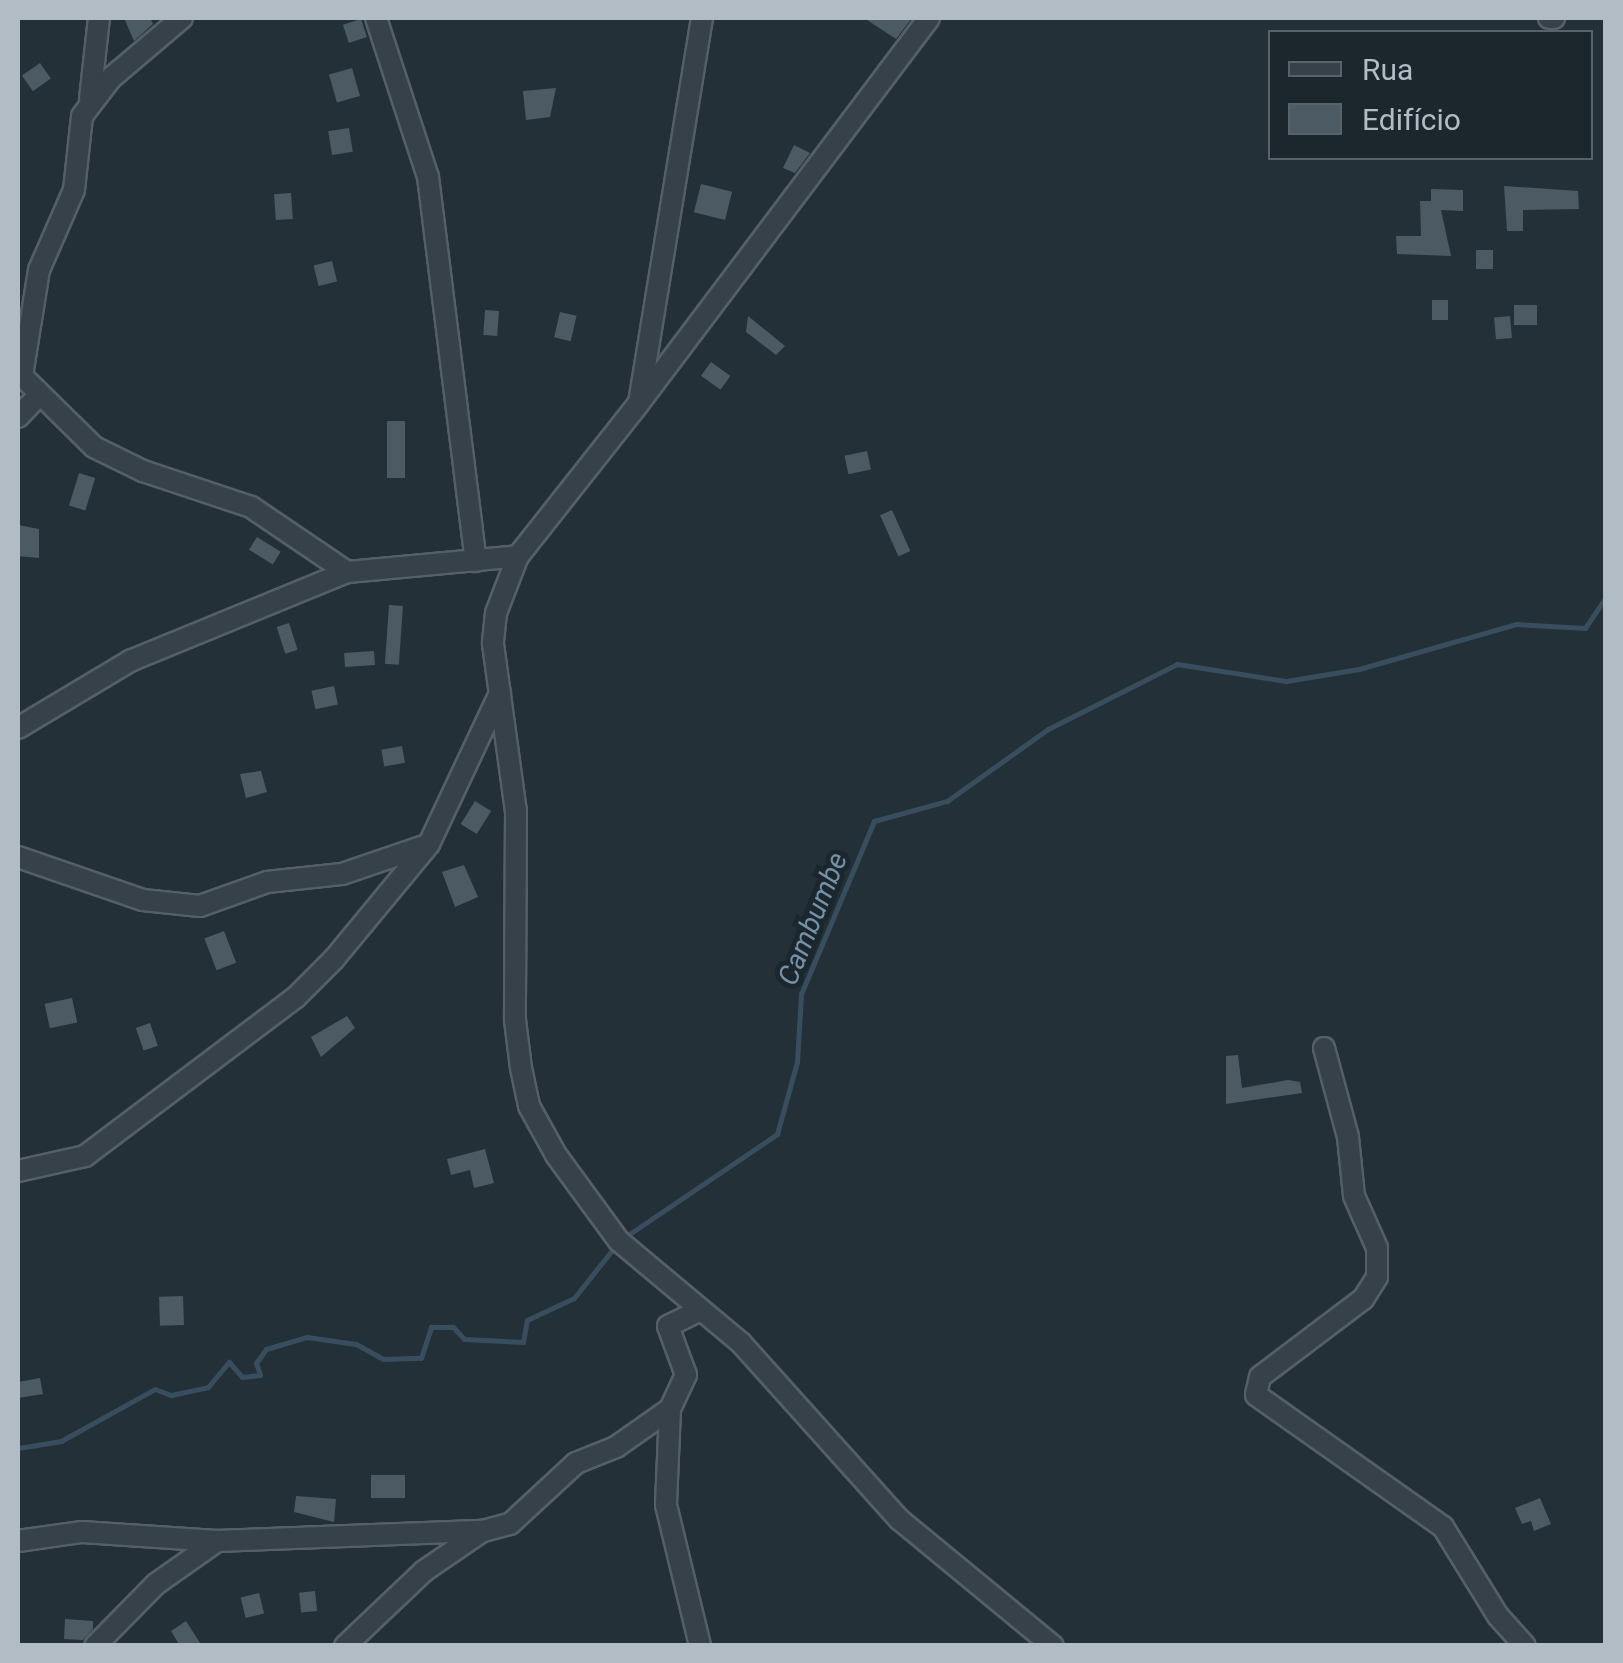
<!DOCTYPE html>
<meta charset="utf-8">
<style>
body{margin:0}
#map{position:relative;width:1623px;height:1663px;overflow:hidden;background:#233038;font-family:Roboto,sans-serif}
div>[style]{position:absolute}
.stream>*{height:5px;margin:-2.5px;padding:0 2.5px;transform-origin:2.5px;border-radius:2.5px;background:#384e5e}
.building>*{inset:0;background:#4c5a64;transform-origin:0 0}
.roads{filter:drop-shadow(2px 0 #555f67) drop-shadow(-2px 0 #555f67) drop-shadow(0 2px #555f67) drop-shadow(0 -2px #555f67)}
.minor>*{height:20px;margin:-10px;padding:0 10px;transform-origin:10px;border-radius:10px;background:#374149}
span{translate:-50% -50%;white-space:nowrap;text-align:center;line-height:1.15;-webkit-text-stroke:10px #1c262d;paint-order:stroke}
.water-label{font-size:28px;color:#7492a7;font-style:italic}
.frame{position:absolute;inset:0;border:20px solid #b2bcc5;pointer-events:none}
.legend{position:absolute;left:1268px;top:30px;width:325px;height:130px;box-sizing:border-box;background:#1c262d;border:2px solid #58626a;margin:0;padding:12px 18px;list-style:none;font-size:30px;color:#b2bcc5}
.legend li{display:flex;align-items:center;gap:20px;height:50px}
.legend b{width:50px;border:2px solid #58626a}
</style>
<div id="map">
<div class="stream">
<div style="left:625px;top:1237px;width:184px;rotate:-34.1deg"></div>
<div style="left:777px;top:1134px;width:75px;rotate:-74.5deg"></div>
<div style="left:797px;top:1062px;width:68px;rotate:-86.6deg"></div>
<div style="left:801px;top:994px;width:188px;rotate:-67.1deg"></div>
<div style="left:874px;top:821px;width:76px;rotate:-15.3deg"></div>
<div style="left:947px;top:801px;width:124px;rotate:-35.5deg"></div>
<div style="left:1048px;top:729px;width:144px;rotate:-26.7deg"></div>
<div style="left:1177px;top:664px;width:110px;rotate:8.9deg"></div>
<div style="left:1286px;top:681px;width:74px;rotate:-9.3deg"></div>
<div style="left:1359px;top:669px;width:163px;rotate:-16deg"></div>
<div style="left:1516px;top:624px;width:69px;rotate:3.3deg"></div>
<div style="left:1585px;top:628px;width:37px;rotate:-56deg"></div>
<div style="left:18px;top:1448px;width:44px;rotate:-9.2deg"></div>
<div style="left:61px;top:1441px;width:107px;rotate:-29deg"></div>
<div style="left:155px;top:1389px;width:17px;rotate:21deg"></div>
<div style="left:171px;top:1395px;width:38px;rotate:-12deg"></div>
<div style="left:208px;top:1387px;width:33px;rotate:-50deg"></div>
<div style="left:229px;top:1362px;width:20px;rotate:49deg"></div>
<div style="left:242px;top:1377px;width:18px;rotate:-6deg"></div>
<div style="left:260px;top:1375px;width:13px;rotate:-108deg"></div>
<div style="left:256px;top:1363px;width:17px;rotate:-54deg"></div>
<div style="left:266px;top:1349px;width:43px;rotate:-16.3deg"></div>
<div style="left:307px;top:1337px;width:49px;rotate:8.1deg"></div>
<div style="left:356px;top:1344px;width:31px;rotate:29deg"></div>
<div style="left:383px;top:1359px;width:38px;rotate:-2deg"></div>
<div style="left:421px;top:1358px;width:33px;rotate:-72deg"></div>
<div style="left:431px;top:1327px;width:22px"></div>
<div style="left:453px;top:1327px;width:16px;rotate:47deg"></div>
<div style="left:464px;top:1339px;width:59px;rotate:2.9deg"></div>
<div style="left:523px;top:1342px;width:22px;rotate:-80deg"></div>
<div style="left:527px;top:1320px;width:52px;rotate:-25.1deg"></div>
<div style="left:574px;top:1298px;width:69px;rotate:-51.5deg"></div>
</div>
<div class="building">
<div style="clip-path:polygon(124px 18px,150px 18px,153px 24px,134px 41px)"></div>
<div style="clip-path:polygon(864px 18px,912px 18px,896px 39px)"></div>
<div style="left:361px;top:19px;width:19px;height:19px;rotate:72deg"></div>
<div style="left:40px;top:63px;width:19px;height:22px;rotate:55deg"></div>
<div style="left:352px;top:68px;width:29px;height:24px;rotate:74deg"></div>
<div style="clip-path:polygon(556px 88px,550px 117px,526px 120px,523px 91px)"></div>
<div style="left:349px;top:128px;width:24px;height:21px;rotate:81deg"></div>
<div style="clip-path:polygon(794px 145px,810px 153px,795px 173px,783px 168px)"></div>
<div style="left:701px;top:184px;width:32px;height:29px;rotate:14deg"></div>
<div style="clip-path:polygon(1504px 186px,1578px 191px,1579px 209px,1523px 210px,1523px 231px,1507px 231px)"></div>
<div style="clip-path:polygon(1431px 189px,1463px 190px,1463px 211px,1441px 210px,1451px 256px,1397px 254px,1396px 236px,1421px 236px,1420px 201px,1431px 201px)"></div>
<div style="left:291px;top:193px;width:26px;height:17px;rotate:86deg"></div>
<div style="left:1476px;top:250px;width:17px;height:19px"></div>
<div style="left:332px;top:261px;width:21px;height:19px;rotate:76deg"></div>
<div style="left:1432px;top:300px;width:16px;height:20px"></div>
<div style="left:1514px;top:305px;width:23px;height:20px"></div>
<div style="left:485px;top:310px;width:14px;height:25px;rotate:4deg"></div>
<div style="left:560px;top:312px;width:17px;height:26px;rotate:13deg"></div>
<div style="clip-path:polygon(748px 316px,785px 346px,776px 355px,746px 332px)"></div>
<div style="left:1510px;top:316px;width:22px;height:16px;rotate:85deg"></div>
<div style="left:711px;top:362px;width:24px;height:17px;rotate:36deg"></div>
<div style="left:387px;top:421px;width:18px;height:57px"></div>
<div style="left:867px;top:451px;width:19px;height:23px;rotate:78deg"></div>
<div style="left:79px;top:473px;width:17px;height:34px;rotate:17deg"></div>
<div style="left:892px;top:510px;width:45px;height:13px;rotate:66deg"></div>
<div style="clip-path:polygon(18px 525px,39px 529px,39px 558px,18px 556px)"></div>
<div style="left:257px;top:537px;width:28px;height:15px;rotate:32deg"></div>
<div style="left:389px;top:605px;width:14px;height:59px;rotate:4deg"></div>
<div style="left:289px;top:623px;width:28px;height:13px;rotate:72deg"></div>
<div style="left:374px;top:651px;width:14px;height:30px;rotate:86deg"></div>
<div style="left:334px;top:686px;width:19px;height:23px;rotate:78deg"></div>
<div style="left:402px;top:746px;width:17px;height:21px;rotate:80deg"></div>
<div style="clip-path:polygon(261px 771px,267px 792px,246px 798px,240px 774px)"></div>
<div style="left:475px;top:801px;width:19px;height:27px;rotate:32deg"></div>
<div style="clip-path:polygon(464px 865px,478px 897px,455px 907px,442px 872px)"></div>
<div style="left:224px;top:931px;width:34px;height:21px;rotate:69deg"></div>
<div style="left:72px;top:998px;width:25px;height:28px;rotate:78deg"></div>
<div style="clip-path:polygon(347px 1016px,355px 1028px,321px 1057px,311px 1037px)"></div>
<div style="left:150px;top:1023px;width:24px;height:15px;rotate:71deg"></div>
<div style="clip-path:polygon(1238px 1055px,1242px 1088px,1288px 1080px,1300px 1082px,1302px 1093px,1226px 1104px,1226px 1056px)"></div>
<div style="clip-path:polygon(485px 1149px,494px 1183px,474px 1188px,470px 1170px,451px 1175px,447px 1159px)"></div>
<div style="left:183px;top:1296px;width:29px;height:24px;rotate:88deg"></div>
<div style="clip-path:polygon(40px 1378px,43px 1394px,18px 1398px,18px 1382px)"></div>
<div style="left:371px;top:1475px;width:34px;height:23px"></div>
<div style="clip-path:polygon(296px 1496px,336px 1499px,334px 1522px,294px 1512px)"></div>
<div style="clip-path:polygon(1540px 1498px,1551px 1524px,1534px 1531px,1531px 1521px,1522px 1524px,1515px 1508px)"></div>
<div style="left:315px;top:1591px;width:20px;height:16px;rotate:84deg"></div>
<div style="left:259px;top:1593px;width:21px;height:19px;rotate:76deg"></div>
<div style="clip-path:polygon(65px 1619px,93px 1621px,93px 1629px,83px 1640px,64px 1639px)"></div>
<div style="clip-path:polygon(186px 1621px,202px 1646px,180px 1646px,171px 1631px)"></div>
</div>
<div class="roads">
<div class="minor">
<div style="left:376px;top:18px;width:167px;rotate:71.9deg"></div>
<div style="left:428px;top:177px;width:387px;rotate:82.9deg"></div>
<div style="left:702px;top:18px;width:390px;rotate:99.3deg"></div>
<div style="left:639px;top:403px;width:195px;rotate:128.3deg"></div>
<div style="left:518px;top:556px;width:61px;rotate:111.1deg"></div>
<div style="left:496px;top:613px;width:31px;rotate:96deg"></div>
<div style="left:493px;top:644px;width:169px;rotate:82.2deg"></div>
<div style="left:516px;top:811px;width:209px;rotate:90.3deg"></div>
<div style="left:515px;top:1020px;width:48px;rotate:82.9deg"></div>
<div style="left:521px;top:1068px;width:39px;rotate:78deg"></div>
<div style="left:529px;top:1106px;width:56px;rotate:61.1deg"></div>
<div style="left:556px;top:1155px;width:107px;rotate:53.8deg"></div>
<div style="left:619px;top:1241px;width:159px;rotate:39.9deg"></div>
<div style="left:741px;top:1343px;width:238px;rotate:48.1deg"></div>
<div style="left:900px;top:1520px;width:198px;rotate:39.5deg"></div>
<div style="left:1549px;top:18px;width:5px"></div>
<div style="left:90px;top:99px;width:81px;rotate:-83.7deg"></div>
<div style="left:22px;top:376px;width:107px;rotate:-80.9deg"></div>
<div style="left:39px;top:270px;width:87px;rotate:-66.4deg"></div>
<div style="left:74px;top:190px;width:74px;rotate:-83.8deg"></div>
<div style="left:82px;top:116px;width:48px;rotate:-52.7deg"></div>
<div style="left:111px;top:78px;width:93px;rotate:-40.2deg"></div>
<div style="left:22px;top:376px;width:101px;rotate:44.6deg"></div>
<div style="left:94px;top:447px;width:55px;rotate:26.1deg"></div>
<div style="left:143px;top:471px;width:114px;rotate:18.4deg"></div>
<div style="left:251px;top:507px;width:116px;rotate:34.1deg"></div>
<div style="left:642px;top:399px;width:477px;rotate:-53deg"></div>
<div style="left:18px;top:417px;width:28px;rotate:-46deg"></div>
<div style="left:18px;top:728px;width:131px;rotate:-30.9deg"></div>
<div style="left:130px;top:661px;width:235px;rotate:-22.3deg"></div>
<div style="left:347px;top:572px;width:172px;rotate:-5.3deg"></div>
<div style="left:18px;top:857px;width:132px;rotate:19deg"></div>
<div style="left:143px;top:900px;width:57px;rotate:6deg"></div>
<div style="left:200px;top:906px;width:71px;rotate:-19.7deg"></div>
<div style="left:267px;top:882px;width:75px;rotate:-6.1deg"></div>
<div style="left:342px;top:874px;width:90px;rotate:-18.8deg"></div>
<div style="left:1324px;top:1048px;width:92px;rotate:74.9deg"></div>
<div style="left:1348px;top:1137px;width:59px;rotate:84.2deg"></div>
<div style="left:1354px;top:1196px;width:57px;rotate:66.1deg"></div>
<div style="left:1377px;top:1248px;width:29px;rotate:90deg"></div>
<div style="left:1377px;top:1277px;width:26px;rotate:122deg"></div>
<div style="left:1363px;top:1299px;width:129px;rotate:142.9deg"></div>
<div style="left:1260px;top:1377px;width:18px;rotate:103deg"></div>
<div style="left:1256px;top:1395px;width:229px;rotate:35.2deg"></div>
<div style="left:1443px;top:1527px;width:105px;rotate:58.3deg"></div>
<div style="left:1498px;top:1616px;width:40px;rotate:48deg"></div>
<div style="left:18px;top:1171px;width:69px;rotate:-12.6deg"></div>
<div style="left:85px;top:1156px;width:263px;rotate:-37deg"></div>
<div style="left:295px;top:998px;width:55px;rotate:-45deg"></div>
<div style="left:334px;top:959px;width:149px;rotate:-50.4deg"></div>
<div style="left:429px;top:844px;width:167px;rotate:-64.8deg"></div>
<div style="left:670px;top:1409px;width:96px;rotate:92.4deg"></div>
<div style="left:666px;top:1505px;width:145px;rotate:76.4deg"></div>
<div style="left:18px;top:1541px;width:65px;rotate:-8deg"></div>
<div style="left:82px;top:1532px;width:135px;rotate:3.8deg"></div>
<div style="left:217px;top:1541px;width:266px;rotate:-2.2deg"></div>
<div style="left:483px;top:1531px;width:28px;rotate:-15deg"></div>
<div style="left:510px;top:1524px;width:90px;rotate:-42.7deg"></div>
<div style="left:576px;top:1463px;width:43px;rotate:-21.8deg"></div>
<div style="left:616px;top:1447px;width:66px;rotate:-35.1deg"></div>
<div style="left:670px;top:1409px;width:38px;rotate:-65deg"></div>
<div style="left:686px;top:1375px;width:52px;rotate:-110.2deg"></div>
<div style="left:668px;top:1326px;width:34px;rotate:-26deg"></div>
<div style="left:95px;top:1646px;width:87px;rotate:-45.5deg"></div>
<div style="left:156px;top:1584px;width:75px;rotate:-35.2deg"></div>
<div style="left:345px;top:1646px;width:109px;rotate:-43.5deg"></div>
<div style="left:424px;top:1571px;width:69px;rotate:-34.4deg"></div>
</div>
</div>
<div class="water-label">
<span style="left:813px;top:919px;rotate:-68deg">Cambumbe</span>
</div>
<div class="frame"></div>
<ul class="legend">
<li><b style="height:12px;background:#374149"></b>Rua</li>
<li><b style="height:28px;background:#4c5a64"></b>Edifício</li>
</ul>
</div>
